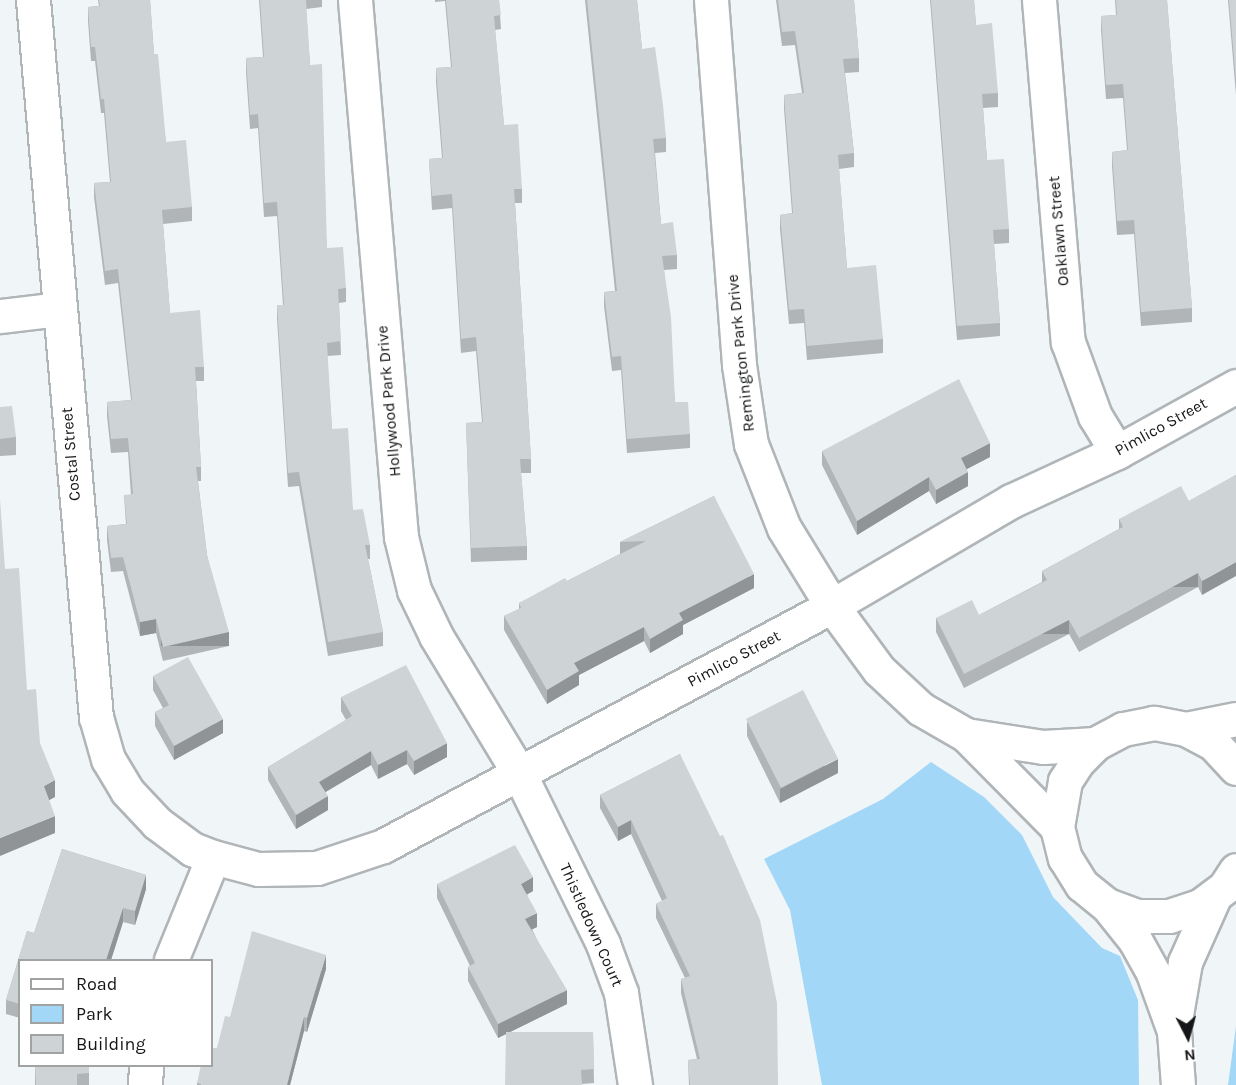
<!DOCTYPE html>
<style>
body{margin:0}
#map{position:relative;width:1236px;height:1085px;overflow:hidden;background:#f0f5f8;font-family:Karla,sans-serif}
div>[style]{position:absolute}
.green>*{inset:0;background:#a2d7f7}
.roads{filter:drop-shadow(2px 0 #b0b5b8) drop-shadow(-2px 0 #b0b5b8) drop-shadow(0 2px #b0b5b8) drop-shadow(0 -2px #b0b5b8)}
.minor>*{height:33px;margin:-16.5px;padding:0 16.5px;transform-origin:16.5px;border-radius:16.5px;background:#fff}
.wall>*{inset:0;background:#b1b5b8;transform-origin:0 0}
.shaded-wall>*{inset:0;background:#909496;transform-origin:0 0}
.building>*{inset:0;background:#ced3d6;transform-origin:0 0}
span{translate:-50% -50%;white-space:nowrap;text-align:center;line-height:1.15;-webkit-text-stroke:5px #fff;paint-order:stroke}
.street-label{font-size:16px;color:#141617}
.legend{position:absolute;left:18px;top:959px;width:195px;height:108px;box-sizing:border-box;background:#fff;border:2px solid #a1a2a2;margin:0;padding:8px 10px;list-style:none;font-size:18px;color:#141617}
.legend li{display:flex;align-items:center;gap:12px;height:30px}
.legend b{width:30px;border:2px solid #a1a2a2}
.north{position:absolute;left:1158px;top:1007px;width:60px;height:60px;-webkit-text-stroke:4px #fff;paint-order:stroke;rotate:174deg;font-size:16px;font-weight:700;line-height:24px;text-align:center;color:#141617}
.north::after{content:'';display:block;margin:auto;width:21px;height:27px;background:#141617;clip-path:polygon(50% 0,100% 100%,50% 72%,0 100%)}
</style>
<div id="map">
<div class="green">
<div style="clip-path:polygon(931px 762px,984px 797px,1022px 835px,1053px 897px,1102px 948px,1120px 956px,1138px 1000px,1139px 1085px,822px 1085px,790px 910px,764px 859px,883px 799px)"></div>
<div style="clip-path:polygon(1236px 1026px,1236px 1085px,1228px 1085px)"></div>
</div>
<div class="roads">
<div class="minor">
<div style="left:33px;top:0;width:720px;rotate:84.98deg"></div>
<div style="left:96px;top:717px;width:44px;rotate:74.1deg"></div>
<div style="left:108px;top:759px;width:37px;rotate:59deg"></div>
<div style="left:127px;top:791px;width:44px;rotate:46.8deg"></div>
<div style="left:157px;top:823px;width:44px;rotate:36.6deg"></div>
<div style="left:192px;top:849px;width:22px;rotate:21deg"></div>
<div style="left:213px;top:857px;width:47px;rotate:14.9deg"></div>
<div style="left:258px;top:869px;width:59px;rotate:-1deg"></div>
<div style="left:317px;top:868px;width:70px;rotate:-18.4deg"></div>
<div style="left:383px;top:846px;width:509px;rotate:-28.13deg"></div>
<div style="left:832px;top:606px;width:208px;rotate:-30.4deg"></div>
<div style="left:1011px;top:501px;width:117px;rotate:-24.8deg"></div>
<div style="left:1117px;top:452px;width:136px;rotate:-29deg"></div>
<div style="left:355px;top:0;width:539px;rotate:85.1deg"></div>
<div style="left:401px;top:537px;width:55px;rotate:76.2deg"></div>
<div style="left:414px;top:590px;width:51px;rotate:64.4deg"></div>
<div style="left:436px;top:636px;width:160px;rotate:58.8deg"></div>
<div style="left:519px;top:773px;width:191px;rotate:63.8deg"></div>
<div style="left:603px;top:944px;width:52px;rotate:69.8deg"></div>
<div style="left:621px;top:993px;width:93px;rotate:81.3deg"></div>
<div style="left:711px;top:0;width:366px;rotate:85.6deg"></div>
<div style="left:739px;top:365px;width:80px;rotate:81.4deg"></div>
<div style="left:751px;top:444px;width:90px;rotate:68.6deg"></div>
<div style="left:784px;top:528px;width:92px;rotate:58.4deg"></div>
<div style="left:832px;top:606px;width:79px;rotate:53.7deg"></div>
<div style="left:879px;top:670px;width:57px;rotate:42.9deg"></div>
<div style="left:921px;top:709px;width:52px;rotate:30deg"></div>
<div style="left:966px;top:735px;width:129px;rotate:45.3deg"></div>
<div style="left:1039px;top:0;width:343px;rotate:85.2deg"></div>
<div style="left:1068px;top:342px;width:79px;rotate:70deg"></div>
<div style="left:1095px;top:416px;width:42px;rotate:58.6deg"></div>
<div style="left:0;top:316px;width:59px;rotate:-6.8deg"></div>
<div style="left:1186px;top:729px;width:51px;rotate:-11.3deg"></div>
<div style="left:966px;top:735px;width:78px;rotate:8.9deg"></div>
<div style="left:1043px;top:747px;width:52px;rotate:-3.3deg"></div>
<div style="left:1236px;top:768px;width:33px;rotate:-133deg"></div>
<div style="left:1214px;top:744px;width:32px;rotate:-152deg"></div>
<div style="left:1186px;top:729px;width:33px;rotate:-169deg"></div>
<div style="left:1154px;top:723px;width:32px;rotate:169deg"></div>
<div style="left:1123px;top:729px;width:32px;rotate:152deg"></div>
<div style="left:1095px;top:744px;width:24px;rotate:135deg"></div>
<div style="left:1078px;top:761px;width:24px;rotate:123deg"></div>
<div style="left:1065px;top:781px;width:47px;rotate:99.9deg"></div>
<div style="left:1057px;top:827px;width:32px;rotate:76deg"></div>
<div style="left:1065px;top:858px;width:32px;rotate:58deg"></div>
<div style="left:1082px;top:885px;width:32px;rotate:39deg"></div>
<div style="left:1107px;top:905px;width:32px;rotate:20deg"></div>
<div style="left:1137px;top:916px;width:32px"></div>
<div style="left:1169px;top:916px;width:33px;rotate:-18deg"></div>
<div style="left:1200px;top:906px;width:31px;rotate:-37deg"></div>
<div style="left:1225px;top:887px;width:20px;rotate:-57deg"></div>
<div style="left:1107px;top:905px;width:45px;rotate:51.3deg"></div>
<div style="left:1135px;top:940px;width:38px;rotate:61deg"></div>
<div style="left:1153px;top:973px;width:62px;rotate:70.1deg"></div>
<div style="left:1174px;top:1031px;width:54px;rotate:85.8deg"></div>
<div style="left:171px;top:960px;width:111px;rotate:-67.8deg"></div>
<div style="left:1174px;top:1026px;width:65px;rotate:-80.2deg"></div>
<div style="left:1185px;top:962px;width:73px;rotate:-65.9deg"></div>
<div style="left:145px;top:1085px;width:19px;rotate:-87deg"></div>
</div>
</div>
<div class="wall">
<div style="clip-path:polygon(98px 0,150px 0,154px 54px,166px 142px,192px 207px,192px 221px,163px 224px,170px 313px,204px 367px,204px 381px,196px 381px,201px 467px,201px 481px,198px 481px,207px 555px,229px 646px,163px 661px,156px 633px,140px 636px,123px 571px,111px 572px,107px 540px,107px 526px,126px 524px,124px 495px,131px 495px,128px 452px,111px 453px,107px 416px,107px 402px,131px 400px,118px 283px,105px 285px,94px 197px,94px 183px,110px 182px,104px 113px,101px 113px,95px 61px,91px 61px,88px 21px,88px 7px,99px 6px)"></div>
<div style="clip-path:polygon(259px 0,322px 0,322px 7px,306px 9px,310px 65px,327px 248px,346px 288px,346px 302px,339px 303px,341px 355px,327px 356px,332px 429px,353px 510px,370px 545px,370px 559px,368px 559px,383px 632px,383px 646px,328px 656px,299px 486px,288px 487px,277px 319px,277px 305px,283px 305px,277px 216px,264px 217px,258px 128px,250px 129px,246px 72px,246px 58px,263px 57px)"></div>
<div style="clip-path:polygon(435px 0,499px 0,501px 29px,495px 30px,504px 125px,522px 189px,522px 203px,515px 203px,531px 459px,531px 473px,521px 473px,527px 546px,527px 560px,471px 562px,466px 423px,482px 422px,476px 351px,461px 353px,452px 208px,432px 210px,429px 159px,442px 158px,436px 82px,436px 68px,451px 67px,445px 1px,435px 2px)"></div>
<div style="clip-path:polygon(585px 0,637px 0,642px 49px,666px 138px,666px 152px,655px 153px,661px 224px,677px 255px,677px 269px,664px 270px,675px 402px,690px 434px,690px 448px,627px 453px,621px 370px,612px 371px,604px 306px,604px 292px,615px 291px)"></div>
<div style="clip-path:polygon(776px 0,854px 0,859px 58px,859px 72px,845px 73px,854px 153px,854px 167px,839px 169px,847px 268px,883px 339px,883px 353px,807px 360px,804px 323px,789px 324px,780px 229px,780px 215px,792px 213px,784px 109px,784px 95px,802px 93px,795px 45px,782px 46px)"></div>
<div style="clip-path:polygon(930px 0,974px 0,976px 25px,998px 93px,998px 107px,983px 108px,987px 160px,1009px 229px,1009px 243px,994px 244px,1000px 323px,1000px 336px,957px 340px)"></div>
<div style="clip-path:polygon(1115px 0,1167px 0,1192px 308px,1192px 322px,1141px 326px,1134px 234px,1117px 235px,1112px 166px,1112px 152px,1127px 150px,1123px 98px,1106px 99px,1101px 30px,1101px 16px,1116px 15px)"></div>
<div style="clip-path:polygon(1228px 0,1236px 0,1236px 95px)"></div>
<div style="clip-path:polygon(0 407px,16px 437px,16px 455px,0 456px)"></div>
<div style="clip-path:polygon(822px 451px,990px 457px,967px 469px,968px 486px,936px 504px,929px 491px,857px 535px,822px 465px)"></div>
<div style="clip-path:polygon(1236px 475px,1202px 595px,1198px 587px,1079px 652px,1069px 634px,964px 688px,936px 632px,936px 618px,979px 615px,1042px 582px,1042px 571px,1119px 529px,1119px 519px,1189px 501px)"></div>
<div style="clip-path:polygon(714px 496px,754px 588px,683px 625px,683px 634px,650px 653px,644px 641px,579px 675px,579px 685px,547px 704px,504px 630px,504px 616px,519px 609px,519px 603px,567px 581px,620px 554px,620px 542px)"></div>
<div style="clip-path:polygon(153px 676px,223px 733px,174px 760px,155px 726px,155px 712px,163px 708px,153px 690px)"></div>
<div style="clip-path:polygon(341px 697px,447px 757px,414px 775px,407px 764px,378px 779px,371px 765px,325px 792px,328px 810px,296px 829px,268px 780px,268px 767px,346px 720px,341px 711px)"></div>
<div style="clip-path:polygon(747px 722px,838px 773px,780px 803px,747px 736px)"></div>
<div style="clip-path:polygon(680px 754px,778px 1085px,689px 1085px,688px 1060px,697px 1059px,681px 993px,681px 979px,685px 978px,656px 918px,656px 904px,662px 901px,631px 834px,618px 841px,600px 808px,600px 795px)"></div>
<div style="clip-path:polygon(62px 849px,146px 875px,146px 889px,135px 925px,123px 922px,111px 960px,20px 960px,20px 1018px,6px 1014px,6px 1000px,27px 931px,34px 933px)"></div>
<div style="clip-path:polygon(437px 884px,533px 891px,527px 894px,537px 927px,532px 929px,567px 1004px,510px 1032px,593px 1032px,594px 1083px,582px 1084px,506px 1034px,498px 1038px,468px 981px,468px 967px,470px 966px,437px 898px)"></div>
<div style="clip-path:polygon(326px 969px,307px 1032px,304px 1031px,290px 1085px,197px 1085px,197px 1083px,217px 1048px,230px 1017px)"></div>
<div style="left:35px;top:1065px;width:54px;height:20px"></div>
</div>
<div class="shaded-wall">
<div style="clip-path:polygon(990px 443px,990px 457px,961px 472px,961px 458px)"></div>
<div style="clip-path:polygon(968px 472px,968px 486px,936px 504px,936px 490px)"></div>
<div style="clip-path:polygon(929px 477px,929px 491px,857px 535px,857px 521px)"></div>
<div style="clip-path:polygon(1236px 562px,1236px 576px,1202px 595px,1202px 581px)"></div>
<div style="left:1198px;top:573px;width:14px;height:136px;rotate:90deg"></div>
<div style="clip-path:polygon(754px 574px,754px 588px,683px 625px,683px 634px,650px 653px,650px 639px,679px 613px)"></div>
<div style="clip-path:polygon(156px 619px,156px 633px,140px 636px,140px 622px)"></div>
<div style="left:1069px;top:620px;width:14px;height:118px;rotate:90deg"></div>
<div style="clip-path:polygon(644px 627px,644px 641px,579px 675px,579px 685px,547px 704px,547px 690px,574px 663px)"></div>
<div style="left:229px;top:632px;width:14px;height:68px;rotate:90deg"></div>
<div style="clip-path:polygon(223px 719px,223px 733px,174px 760px,174px 746px)"></div>
<div style="clip-path:polygon(447px 743px,447px 757px,414px 775px,414px 761px)"></div>
<div style="clip-path:polygon(407px 750px,407px 764px,378px 779px,378px 765px)"></div>
<div style="clip-path:polygon(371px 751px,371px 765px,319px 796px,319px 782px)"></div>
<div style="clip-path:polygon(838px 759px,838px 773px,780px 803px,780px 789px)"></div>
<div style="clip-path:polygon(55px 780px,55px 797px,44px 803px,44px 786px)"></div>
<div style="clip-path:polygon(328px 796px,328px 810px,296px 829px,296px 815px)"></div>
<div style="clip-path:polygon(55px 816px,55px 833px,0 856px,0 838px)"></div>
<div style="clip-path:polygon(631px 820px,631px 834px,618px 841px,618px 827px)"></div>
<div style="clip-path:polygon(146px 875px,146px 889px,135px 925px,135px 911px)"></div>
<div style="clip-path:polygon(533px 877px,533px 891px,521px 898px,521px 884px)"></div>
<div style="clip-path:polygon(123px 908px,123px 922px,111px 960px,106px 960px)"></div>
<div style="clip-path:polygon(537px 913px,537px 927px,525px 933px,525px 919px)"></div>
<div style="clip-path:polygon(326px 955px,326px 969px,307px 1032px,307px 1018px)"></div>
<div style="clip-path:polygon(567px 990px,567px 1004px,498px 1038px,498px 1024px)"></div>
<div style="clip-path:polygon(304px 1017px,304px 1031px,290px 1085px,287px 1085px)"></div>
</div>
<div class="building">
<div style="clip-path:polygon(99px 0,150px 0,154px 54px,158px 54px,166px 142px,186px 140px,192px 207px,162px 210px,170px 313px,200px 310px,204px 367px,195px 367px,201px 467px,196px 467px,207px 555px,229px 632px,163px 647px,156px 619px,140px 622px,123px 557px,111px 558px,107px 526px,127px 524px,124px 495px,133px 494px,128px 438px,111px 439px,107px 402px,132px 400px,118px 269px,105px 271px,94px 183px,111px 182px,104px 99px,101px 99px,95px 47px,91px 47px,88px 7px,100px 6px)"></div>
<div style="clip-path:polygon(260px 0,306px 0,310px 65px,322px 64px,327px 248px,343px 247px,346px 288px,338px 289px,341px 341px,327px 343px,332px 429px,348px 428px,353px 510px,363px 509px,370px 545px,365px 545px,383px 632px,328px 642px,299px 472px,288px 473px,277px 305px,284px 305px,277px 202px,264px 203px,258px 114px,250px 115px,246px 58px,264px 57px)"></div>
<div style="clip-path:polygon(446px 0,499px 0,501px 15px,494px 16px,504px 125px,518px 124px,520px 158px,522px 189px,514px 189px,531px 459px,520px 459px,527px 546px,471px 548px,466px 423px,483px 422px,476px 337px,461px 339px,452px 194px,432px 196px,429px 159px,443px 158px,436px 68px,452px 67px)"></div>
<div style="clip-path:polygon(587px 0,637px 0,642px 49px,655px 47px,663px 105px,666px 138px,653px 139px,661px 224px,673px 222px,677px 255px,662px 256px,671px 317px,675px 402px,688px 402px,690px 434px,627px 439px,621px 356px,612px 357px,604px 292px,617px 291px)"></div>
<div style="clip-path:polygon(778px 0,854px 0,859px 58px,843px 59px,854px 153px,838px 155px,847px 268px,876px 265px,883px 339px,807px 346px,804px 309px,789px 310px,780px 215px,793px 213px,784px 95px,804px 93px,795px 31px,782px 32px)"></div>
<div style="clip-path:polygon(931px 0,974px 0,976px 25px,992px 23px,998px 93px,982px 94px,987px 160px,1004px 159px,1009px 229px,993px 230px,1000px 323px,957px 326px)"></div>
<div style="clip-path:polygon(1116px 0,1167px 0,1192px 308px,1141px 312px,1134px 220px,1117px 221px,1112px 152px,1128px 150px,1123px 84px,1106px 85px,1101px 16px,1117px 15px)"></div>
<div style="clip-path:polygon(1229px 0,1236px 0,1236px 81px)"></div>
<div style="clip-path:polygon(959px 379px,990px 443px,961px 458px,968px 472px,936px 490px,929px 477px,857px 521px,822px 451px)"></div>
<div style="clip-path:polygon(12px 406px,16px 437px,0 439px,0 407px)"></div>
<div style="clip-path:polygon(1236px 475px,1236px 562px,1202px 581px,1198px 573px,1079px 638px,1069px 620px,964px 674px,936px 618px,972px 600px,979px 615px,1047px 580px,1042px 571px,1123px 527px,1119px 519px,1181px 486px,1189px 501px)"></div>
<div style="clip-path:polygon(714px 496px,754px 574px,679px 613px,683px 620px,650px 639px,644px 627px,574px 663px,579px 671px,547px 690px,504px 616px,521px 608px,519px 603px,565px 578px,567px 581px,646px 541px,620px 542px)"></div>
<div style="clip-path:polygon(0 499px,5px 569px,19px 568px,27px 690px,36px 689px,40px 743px,55px 780px,44px 786px,55px 816px,0 838px)"></div>
<div style="clip-path:polygon(188px 657px,223px 719px,174px 746px,155px 712px,169px 705px,153px 676px)"></div>
<div style="clip-path:polygon(406px 665px,447px 743px,414px 761px,407px 750px,378px 765px,371px 751px,319px 782px,328px 796px,296px 815px,268px 767px,352px 716px,341px 697px)"></div>
<div style="left:803px;top:690px;width:77px;height:64px;rotate:63deg"></div>
<div style="clip-path:polygon(680px 754px,720px 836px,723px 835px,760px 920px,777px 1003px,778px 1085px,690px 1085px,688px 1060px,700px 1059px,681px 979px,690px 976px,656px 904px,667px 898px,631px 820px,618px 827px,600px 795px)"></div>
<div style="clip-path:polygon(515px 845px,533px 877px,521px 884px,537px 913px,525px 919px,567px 990px,498px 1024px,468px 967px,475px 963px,437px 884px)"></div>
<div style="clip-path:polygon(62px 849px,146px 875px,135px 911px,123px 908px,106px 960px,20px 960px,20px 1004px,6px 1000px,27px 931px,34px 933px)"></div>
<div style="clip-path:polygon(252px 931px,326px 955px,307px 1018px,304px 1017px,287px 1085px,201px 1085px,201px 1084px,197px 1083px,201px 1065px,212px 1065px,212px 1048px,217px 1048px,225px 1016px,230px 1017px)"></div>
<div style="clip-path:polygon(506px 1032px,593px 1032px,594px 1069px,581px 1070px,582px 1085px,505px 1085px)"></div>
<div style="clip-path:polygon(35px 1065px,89px 1065px,89px 1073px,77px 1074px,77px 1085px,36px 1085px)"></div>
</div>
<div class="street-label">
<span style="left:1059px;top:231px;rotate:-95deg">Oaklawn Street</span>
<span style="left:741px;top:353px;rotate:-96deg">Remington Park Drive</span>
<span style="left:389px;top:401px;rotate:-95deg">Hollywood Park Drive</span>
<span style="left:1161px;top:427px;rotate:-29deg">Pimlico Street</span>
<span style="left:71px;top:454px;rotate:-95deg">Costal Street</span>
<span style="left:734px;top:659px;rotate:-28deg">Pimlico Street</span>
<span style="left:591px;top:925px;rotate:66deg">Thistledown Court</span>
</div>
<ul class="legend">
<li><b style="height:8px;background:#fff"></b>Road</li>
<li><b style="height:16px;background:#a2d7f7"></b>Park</li>
<li><b style="height:16px;background:#ced3d6"></b>Building</li>
</ul>
<div class="north">N</div>
</div>
